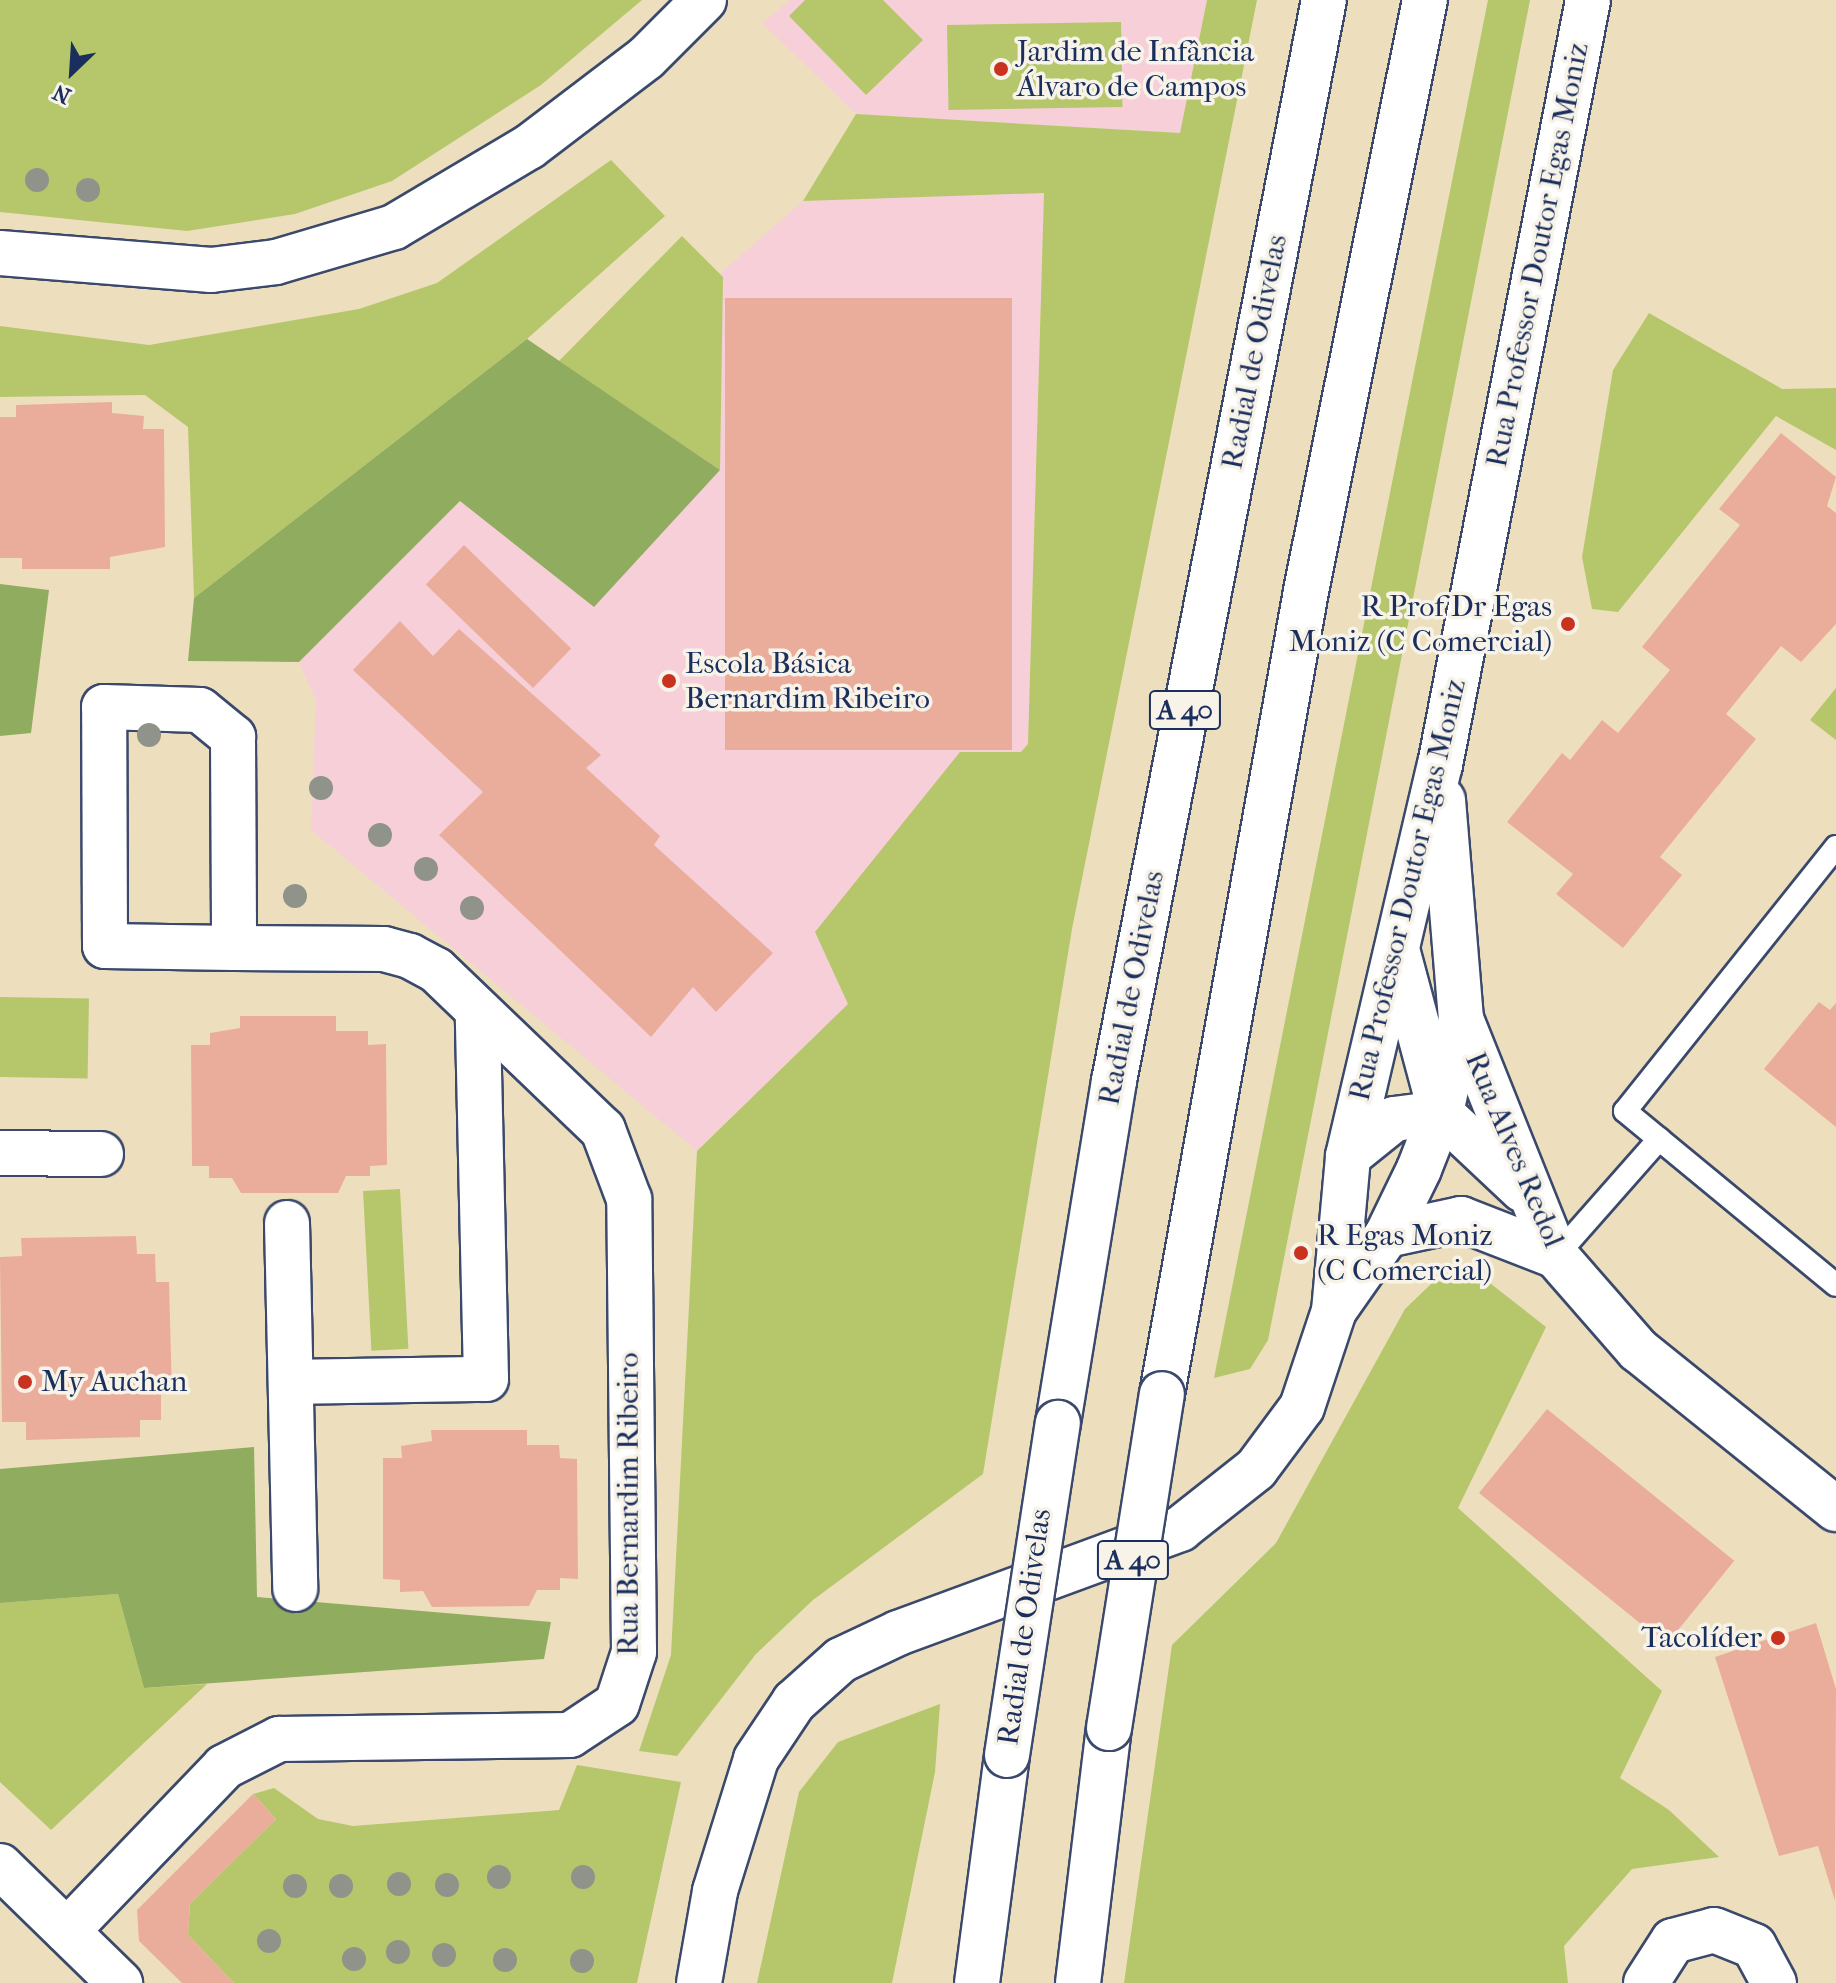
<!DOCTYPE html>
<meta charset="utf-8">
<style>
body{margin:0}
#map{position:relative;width:1836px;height:1983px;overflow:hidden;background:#eddfbd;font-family:"IM FELL French Canon",serif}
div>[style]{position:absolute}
.built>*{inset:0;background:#f6cfd8}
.green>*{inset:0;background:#b5c76a;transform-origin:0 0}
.forest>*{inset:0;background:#90ac5e}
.building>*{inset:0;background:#ebad9b;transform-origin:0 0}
.roads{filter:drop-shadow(2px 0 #3a496c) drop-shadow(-2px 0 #3a496c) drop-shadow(0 2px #3a496c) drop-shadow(0 -2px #3a496c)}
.lane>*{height:22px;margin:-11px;padding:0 11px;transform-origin:11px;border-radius:11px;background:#fff}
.street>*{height:44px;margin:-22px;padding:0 22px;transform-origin:22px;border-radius:22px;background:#fff}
.highway>*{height:44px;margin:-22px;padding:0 22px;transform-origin:22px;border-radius:22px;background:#fff}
.bridges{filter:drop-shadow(2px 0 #3a496c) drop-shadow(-2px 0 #3a496c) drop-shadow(0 2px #3a496c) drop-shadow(0 -2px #3a496c)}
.highway-bridge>*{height:44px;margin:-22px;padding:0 22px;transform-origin:22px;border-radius:22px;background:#fff}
.trees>*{width:24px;height:24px;margin:-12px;border-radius:50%;background:#8f938a}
.dots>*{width:22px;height:22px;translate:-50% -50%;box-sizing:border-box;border:4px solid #f7f3e8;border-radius:50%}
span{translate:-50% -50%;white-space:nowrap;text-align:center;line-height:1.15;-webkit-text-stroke:7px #f7f3e8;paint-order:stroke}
.shield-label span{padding:2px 6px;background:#f7f3e8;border:2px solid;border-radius:6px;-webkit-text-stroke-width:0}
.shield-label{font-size:28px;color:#1b2f5e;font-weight:700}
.poi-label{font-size:30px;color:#1b2f5e}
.left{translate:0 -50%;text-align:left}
.right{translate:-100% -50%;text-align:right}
.street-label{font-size:30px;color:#1b2f5e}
.north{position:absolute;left:32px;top:32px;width:80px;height:80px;-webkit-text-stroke:6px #f7f3e8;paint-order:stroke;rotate:205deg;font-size:22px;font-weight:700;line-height:32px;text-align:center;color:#1b2f5e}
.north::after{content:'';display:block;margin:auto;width:28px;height:36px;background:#1b2f5e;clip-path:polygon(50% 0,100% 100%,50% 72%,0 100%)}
</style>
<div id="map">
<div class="built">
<div style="clip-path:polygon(790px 0,1207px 0,1180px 133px,856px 114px,762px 23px)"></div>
<div style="clip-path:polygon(1044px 192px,1028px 744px,848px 1004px,697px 1151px,311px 830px,316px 700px,299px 662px,460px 501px,803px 201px)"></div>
</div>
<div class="green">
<div style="clip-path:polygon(0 0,642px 0,541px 85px,392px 181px,295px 214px,187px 231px,0 212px)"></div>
<div style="clip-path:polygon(805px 0,883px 0,923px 40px,866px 95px,789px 16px)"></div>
<div style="clip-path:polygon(1207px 0,1257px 0,1072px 929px,983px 1474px,813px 1600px,756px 1654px,677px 1756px,639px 1751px,671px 1655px,697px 1151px,848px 1004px,815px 932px,960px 752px,1021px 752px,1028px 744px,1044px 193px,803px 201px,856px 114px,1180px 133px)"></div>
<div style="clip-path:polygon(1488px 0,1530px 0,1268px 1340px,1250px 1369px,1214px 1378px)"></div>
<div style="left:1121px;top:22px;width:85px;height:174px;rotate:89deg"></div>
<div style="clip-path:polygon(611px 160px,665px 216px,527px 339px,194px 598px,188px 427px,145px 395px,0 397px,0 326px,149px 345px,359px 309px,437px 283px)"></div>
<div style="clip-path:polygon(682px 236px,723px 277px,720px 470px,559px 361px)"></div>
<div style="clip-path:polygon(1649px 313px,1782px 389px,1836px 388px,1836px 450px,1776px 416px,1618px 612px,1592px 609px,1582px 557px,1613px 370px)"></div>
<div style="clip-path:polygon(1836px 688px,1836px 740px,1810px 720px)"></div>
<div style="left:0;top:997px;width:89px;height:80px;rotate:1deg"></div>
<div style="left:400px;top:1189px;width:160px;height:37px;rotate:87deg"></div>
<div style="clip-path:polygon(1477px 1273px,1546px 1327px,1458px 1508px,1662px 1691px,1620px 1778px,1669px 1810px,1719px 1857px,1632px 1869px,1564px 1946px,1568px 1983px,1124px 1983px,1172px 1645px,1276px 1543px,1405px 1309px,1432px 1283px)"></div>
<div style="clip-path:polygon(118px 1594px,144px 1688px,207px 1684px,51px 1830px,0 1782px,0 1603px)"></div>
<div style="clip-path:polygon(940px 1704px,935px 1772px,892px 1983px,757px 1983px,799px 1792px,838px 1742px)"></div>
<div style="clip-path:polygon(577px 1765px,681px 1782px,637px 1983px,234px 1983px,188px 1935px,190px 1904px,276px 1819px,253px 1794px,274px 1788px,318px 1819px,353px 1826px,559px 1810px)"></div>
</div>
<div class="forest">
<div style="clip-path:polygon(527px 339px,720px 470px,594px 607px,460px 501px,299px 662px,188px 661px,194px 598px)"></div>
<div style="clip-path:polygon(0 584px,49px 590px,31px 733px,0 736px)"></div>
<div style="clip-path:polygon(254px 1447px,257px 1597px,551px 1622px,544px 1659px,144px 1688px,118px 1594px,0 1603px,0 1469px)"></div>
</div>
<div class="building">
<div style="left:725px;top:298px;width:287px;height:452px"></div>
<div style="clip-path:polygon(112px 402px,112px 413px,144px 416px,143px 429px,164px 429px,165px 547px,110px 557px,110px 569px,22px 569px,22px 558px,0 558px,0 417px,16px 417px,16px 405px)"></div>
<div style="clip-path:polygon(1781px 433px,1836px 477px,1827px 506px,1836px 513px,1836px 624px,1801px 662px,1781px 646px,1726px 714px,1756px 739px,1660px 857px,1682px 875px,1623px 948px,1556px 894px,1573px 874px,1507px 822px,1562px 753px,1570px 760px,1602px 720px,1618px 733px,1670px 670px,1642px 647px,1740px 525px,1719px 509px)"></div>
<div style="left:464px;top:545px;width:149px;height:55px;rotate:44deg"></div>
<div style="clip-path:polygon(400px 621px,433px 656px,459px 629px,601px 755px,586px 768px,660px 836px,654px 845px,773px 953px,716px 1012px,693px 987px,651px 1037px,439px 835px,483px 792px,353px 670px)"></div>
<div style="clip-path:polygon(1819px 1002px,1830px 1010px,1836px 1003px,1836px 1127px,1764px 1069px)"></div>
<div style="clip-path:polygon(240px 1016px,336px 1016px,336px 1031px,368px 1031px,368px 1045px,386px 1044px,387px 1165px,370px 1166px,370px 1176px,346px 1176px,338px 1193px,241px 1193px,232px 1178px,209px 1178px,209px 1166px,192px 1166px,191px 1045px,210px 1045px,210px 1033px,240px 1028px)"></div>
<div style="clip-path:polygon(136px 1236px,137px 1254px,155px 1254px,156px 1282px,169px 1282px,172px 1394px,161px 1394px,161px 1420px,140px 1420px,140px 1437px,26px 1440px,26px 1422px,2px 1422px,0 1257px,22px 1256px,21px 1238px)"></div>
<div style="left:1547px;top:1409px;width:241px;height:108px;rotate:39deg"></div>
<div style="clip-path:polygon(431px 1430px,527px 1430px,527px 1445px,559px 1445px,560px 1458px,577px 1459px,578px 1579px,560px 1578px,560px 1590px,537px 1590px,529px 1606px,432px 1607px,423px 1591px,400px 1592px,400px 1580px,383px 1579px,383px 1458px,402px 1458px,401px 1446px,432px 1441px)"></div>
<div style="clip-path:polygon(1816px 1623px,1836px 1689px,1835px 1901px,1818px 1846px,1779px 1856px,1715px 1657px)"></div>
<div style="clip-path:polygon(253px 1794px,276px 1819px,190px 1904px,188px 1935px,234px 1983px,182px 1983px,139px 1941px,137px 1910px)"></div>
</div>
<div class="roads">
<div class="lane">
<div style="left:1836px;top:847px;width:338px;rotate:128.6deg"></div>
<div style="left:1625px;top:1111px;width:273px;rotate:39.5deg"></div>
<div style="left:1556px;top:1256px;width:156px;rotate:-48.6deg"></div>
</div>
<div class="street">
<div style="left:0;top:253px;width:212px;rotate:4.6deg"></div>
<div style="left:211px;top:270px;width:65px;rotate:-7deg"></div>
<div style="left:276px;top:262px;width:123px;rotate:-16.5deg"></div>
<div style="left:394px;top:227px;width:157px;rotate:-30.7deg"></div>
<div style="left:529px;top:147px;width:147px;rotate:-37.3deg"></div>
<div style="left:646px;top:58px;width:82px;rotate:-45deg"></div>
<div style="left:1443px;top:800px;width:220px;rotate:85.3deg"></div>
<div style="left:1461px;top:1019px;width:255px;rotate:68.2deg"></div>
<div style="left:1556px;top:1256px;width:125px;rotate:48.9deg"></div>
<div style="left:1638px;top:1350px;width:254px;rotate:38.8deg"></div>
<div style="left:1398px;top:953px;width:166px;rotate:75deg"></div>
<div style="left:1441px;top:1113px;width:112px;rotate:43.2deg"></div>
<div style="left:0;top:1153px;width:101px;rotate:0.6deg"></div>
<div style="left:1348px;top:1156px;width:59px;rotate:-38.8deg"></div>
<div style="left:1394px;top:1119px;width:47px;rotate:-7.3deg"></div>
<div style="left:287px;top:1223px;width:366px;rotate:88.7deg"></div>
<div style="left:1387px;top:1235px;width:76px;rotate:-12.2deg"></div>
<div style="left:1461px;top:1219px;width:102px;rotate:21.3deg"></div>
<div style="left:1335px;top:1309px;width:90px;rotate:-54.9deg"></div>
<div style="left:1387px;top:1235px;width:73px;rotate:-64.1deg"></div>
<div style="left:1419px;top:1169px;width:60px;rotate:-68.6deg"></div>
<div style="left:1441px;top:1113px;width:96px;rotate:-78deg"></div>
<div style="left:291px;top:1382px;width:195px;rotate:-0.9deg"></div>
<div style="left:486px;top:1379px;width:365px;rotate:-91.3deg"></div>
<div style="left:0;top:1866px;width:168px;rotate:44.3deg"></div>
<div style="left:67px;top:1931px;width:227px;rotate:-46.2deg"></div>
<div style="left:224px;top:1767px;width:62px;rotate:-27deg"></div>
<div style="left:279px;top:1739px;width:291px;rotate:-0.8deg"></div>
<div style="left:570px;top:1735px;width:56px;rotate:-33.4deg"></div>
<div style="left:617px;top:1704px;width:55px;rotate:-71.9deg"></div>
<div style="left:634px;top:1652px;width:453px;rotate:-90.6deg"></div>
<div style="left:629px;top:1199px;width:74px;rotate:-110.6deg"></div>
<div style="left:603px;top:1130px;width:231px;rotate:-136.2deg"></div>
<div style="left:436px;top:970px;width:30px;rotate:-152deg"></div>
<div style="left:410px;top:956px;width:27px;rotate:-165deg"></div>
<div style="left:384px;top:949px;width:150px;rotate:-179.6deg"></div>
<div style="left:234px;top:948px;width:129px;rotate:-179.1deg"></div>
<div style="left:105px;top:946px;width:239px;rotate:-90.2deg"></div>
<div style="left:104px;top:707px;width:96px;rotate:1.8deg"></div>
<div style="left:200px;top:710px;width:43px;rotate:39.3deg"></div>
<div style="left:233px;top:737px;width:211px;rotate:89.7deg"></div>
<div style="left:699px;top:1983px;width:93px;rotate:-80.1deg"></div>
<div style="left:715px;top:1891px;width:138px;rotate:-72.7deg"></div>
<div style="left:756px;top:1759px;width:69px;rotate:-56.3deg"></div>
<div style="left:794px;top:1702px;width:63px;rotate:-41.8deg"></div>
<div style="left:841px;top:1660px;width:63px;rotate:-25.3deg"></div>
<div style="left:898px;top:1633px;width:301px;rotate:-20.2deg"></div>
<div style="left:1180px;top:1529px;width:97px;rotate:-38.3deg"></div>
<div style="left:1256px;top:1469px;width:77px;rotate:-53.4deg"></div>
<div style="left:1302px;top:1407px;width:101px;rotate:-71.6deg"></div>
<div style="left:1334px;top:1311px;width:156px;rotate:-84.8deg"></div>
<div style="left:1348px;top:1156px;width:402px;rotate:-76.8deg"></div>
<div style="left:1440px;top:765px;width:779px;rotate:-79.05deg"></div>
<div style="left:1646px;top:1983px;width:50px;rotate:-57.3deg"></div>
<div style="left:1673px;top:1941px;width:42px;rotate:-15deg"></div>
<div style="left:1714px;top:1930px;width:43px;rotate:21.8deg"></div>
<div style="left:1754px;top:1946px;width:42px;rotate:61.6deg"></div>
</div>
<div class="highway">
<div style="left:1162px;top:1394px;width:816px;rotate:-79.83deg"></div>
<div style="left:1306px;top:591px;width:603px;rotate:-78.62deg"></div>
<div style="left:1058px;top:1423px;width:347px;rotate:-80.7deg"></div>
<div style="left:1114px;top:1081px;width:1101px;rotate:-79.01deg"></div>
<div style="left:977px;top:1983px;width:230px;rotate:-82.5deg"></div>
<div style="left:1078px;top:1983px;width:257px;rotate:-83.1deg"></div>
</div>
</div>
<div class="bridges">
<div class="highway-bridge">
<div style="left:1109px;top:1728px;width:338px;rotate:-81deg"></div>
<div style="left:1007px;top:1755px;width:336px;rotate:-81.3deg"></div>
</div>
</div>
<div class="trees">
<div style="left:37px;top:180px"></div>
<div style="left:88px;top:190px"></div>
<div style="left:149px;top:735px"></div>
<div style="left:321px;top:788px"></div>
<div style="left:380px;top:835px"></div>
<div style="left:426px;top:869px"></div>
<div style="left:295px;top:896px"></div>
<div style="left:472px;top:908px"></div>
<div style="left:499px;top:1877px"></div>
<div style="left:583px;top:1877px"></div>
<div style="left:399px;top:1884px"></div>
<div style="left:447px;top:1885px"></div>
<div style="left:295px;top:1886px"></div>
<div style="left:341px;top:1886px"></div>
<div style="left:269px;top:1941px"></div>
<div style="left:398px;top:1952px"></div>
<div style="left:444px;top:1955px"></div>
<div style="left:354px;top:1959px"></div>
<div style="left:505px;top:1960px"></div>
<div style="left:582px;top:1961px"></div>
</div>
<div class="dots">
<div style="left:1001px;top:69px;background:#c8321e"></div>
<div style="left:1568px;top:624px;background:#c8321e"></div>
<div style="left:669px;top:681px;background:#c8321e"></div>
<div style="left:1301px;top:1253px;background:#c8321e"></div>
<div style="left:25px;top:1382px;background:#c8321e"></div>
<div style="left:1778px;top:1638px;background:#c8321e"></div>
</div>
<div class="shield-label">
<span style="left:1185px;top:710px">A 40</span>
<span style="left:1133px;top:1560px">A 40</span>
</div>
<div class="poi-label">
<span class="left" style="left:1017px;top:69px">Jardim de Infância<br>Álvaro de Campos</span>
<span class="right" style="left:1552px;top:624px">R Prof Dr Egas<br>Moniz (C Comercial)</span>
<span class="left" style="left:685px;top:681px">Escola Básica<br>Bernardim Ribeiro</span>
<span class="left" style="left:1317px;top:1253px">R Egas Moniz<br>(C Comercial)</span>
<span class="left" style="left:41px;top:1382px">My Auchan</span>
<span class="right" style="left:1762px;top:1638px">Tacolíder</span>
</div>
<div class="street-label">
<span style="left:1538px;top:255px;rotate:-79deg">Rua Professor Doutor Egas Moniz</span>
<span style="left:1255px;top:352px;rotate:-79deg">Radial de Odivelas</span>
<span style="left:1408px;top:890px;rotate:-77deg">Rua Professor Doutor Egas Moniz</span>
<span style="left:1132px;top:988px;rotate:-79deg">Radial de Odivelas</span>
<span style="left:1514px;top:1150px;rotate:67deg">Rua Alves Redol</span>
<span style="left:629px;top:1504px;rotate:-90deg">Rua Bernardim Ribeiro</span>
<span style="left:1025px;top:1627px;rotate:-82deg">Radial de Odivelas</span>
</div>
<div class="north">N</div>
</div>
